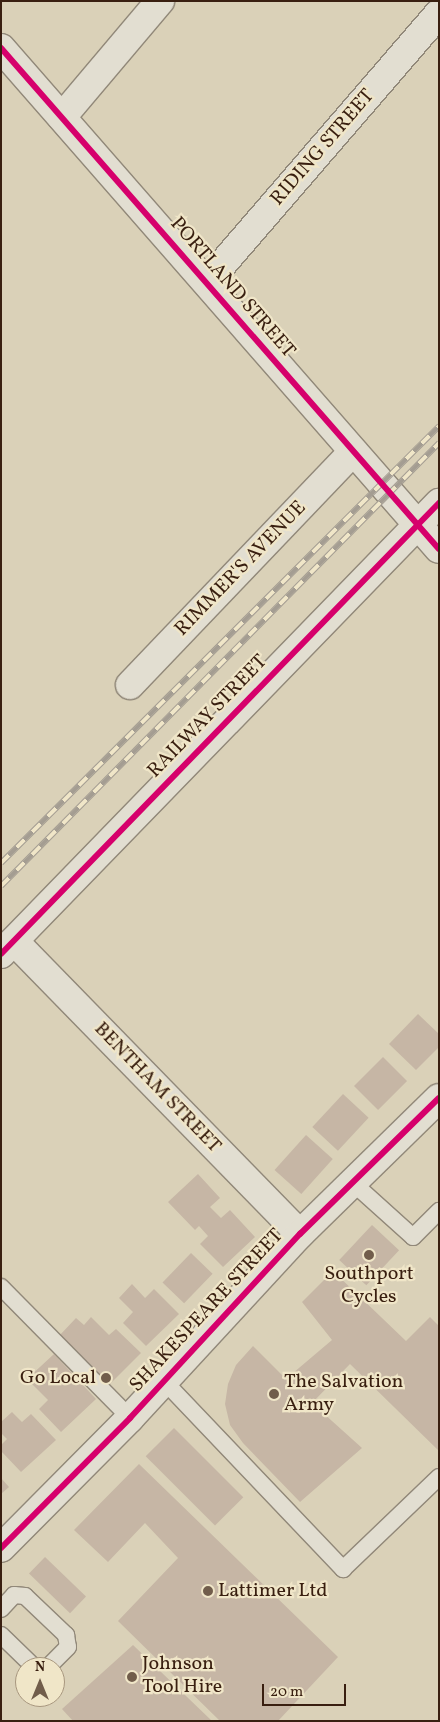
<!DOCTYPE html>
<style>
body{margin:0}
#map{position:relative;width:440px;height:1722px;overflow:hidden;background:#dad1b8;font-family:Vollkorn,serif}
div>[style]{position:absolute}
.building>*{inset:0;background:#c6b6a5;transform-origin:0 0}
.roads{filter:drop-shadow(1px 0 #918879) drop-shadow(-1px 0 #918879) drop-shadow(0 1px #918879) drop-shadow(0 -1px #918879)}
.service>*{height:16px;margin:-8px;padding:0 8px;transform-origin:8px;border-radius:8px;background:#e2ded1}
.minor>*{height:28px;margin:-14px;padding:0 14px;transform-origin:14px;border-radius:14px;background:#e2ded1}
.tertiary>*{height:28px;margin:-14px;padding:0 14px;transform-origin:14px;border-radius:14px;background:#e2ded1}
.rail>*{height:5.5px;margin-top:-2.75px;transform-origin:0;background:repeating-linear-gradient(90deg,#f0e6c8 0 11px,#a49d92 0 22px);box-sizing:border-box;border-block:1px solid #a49d92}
.cycleway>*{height:6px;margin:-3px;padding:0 3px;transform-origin:3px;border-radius:3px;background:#d6006c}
.dots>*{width:14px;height:14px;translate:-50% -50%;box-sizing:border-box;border:2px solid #f0e6c8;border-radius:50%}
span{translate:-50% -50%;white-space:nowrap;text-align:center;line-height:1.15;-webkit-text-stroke:4.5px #f0e6c8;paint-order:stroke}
.street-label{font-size:20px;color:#391f10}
.poi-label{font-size:20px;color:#391f10}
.right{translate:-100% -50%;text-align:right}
.left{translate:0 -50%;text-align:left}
.frame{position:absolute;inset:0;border:2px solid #391f10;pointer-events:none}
.north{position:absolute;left:15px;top:1657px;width:50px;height:50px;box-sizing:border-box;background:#f0e6c8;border:1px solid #a7967e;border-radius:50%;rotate:0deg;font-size:14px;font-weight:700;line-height:20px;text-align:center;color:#391f10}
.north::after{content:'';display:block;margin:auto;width:18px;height:22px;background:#715d4b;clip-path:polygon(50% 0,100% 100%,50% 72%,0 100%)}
.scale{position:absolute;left:262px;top:1684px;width:84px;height:22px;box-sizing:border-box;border:2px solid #391f10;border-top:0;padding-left:6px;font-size:15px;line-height:18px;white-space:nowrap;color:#391f10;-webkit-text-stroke:4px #f0e6c8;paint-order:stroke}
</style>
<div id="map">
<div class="building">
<div style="clip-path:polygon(418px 1014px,439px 1034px,439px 1047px,416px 1070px,389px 1044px)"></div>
<div style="left:383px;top:1057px;width:34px;height:41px;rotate:45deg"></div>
<div style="left:343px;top:1094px;width:35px;height:45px;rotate:43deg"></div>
<div style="left:306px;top:1135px;width:36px;height:47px;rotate:42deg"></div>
<div style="clip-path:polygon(198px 1174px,220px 1198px,210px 1207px,221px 1218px,230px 1210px,255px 1237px,223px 1267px,200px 1244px,208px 1236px,199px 1226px,195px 1230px,168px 1202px)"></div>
<div style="left:372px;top:1225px;width:37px;height:48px;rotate:43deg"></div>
<div style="left:191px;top:1253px;width:30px;height:41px;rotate:44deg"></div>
<div style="clip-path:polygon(333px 1271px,406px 1341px,430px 1317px,439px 1326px,439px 1451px,350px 1364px,312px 1403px,362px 1448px,300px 1502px,243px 1443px,230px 1425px,225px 1404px,228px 1384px,236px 1365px,253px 1346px,286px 1379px,332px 1340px,302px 1302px)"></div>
<div style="clip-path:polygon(132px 1284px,145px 1298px,154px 1289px,179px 1314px,146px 1346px,123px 1323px,133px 1312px,119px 1298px)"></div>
<div style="clip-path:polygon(91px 1317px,109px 1335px,116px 1329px,141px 1353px,109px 1385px,59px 1336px,76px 1318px,84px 1325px)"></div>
<div style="clip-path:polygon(54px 1354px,96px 1399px,61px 1432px,39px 1409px,48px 1400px,27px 1379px)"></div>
<div style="clip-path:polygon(12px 1412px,22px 1422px,31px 1414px,56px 1440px,21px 1472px,1px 1451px,1px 1445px,7px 1439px,1px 1433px,1px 1422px)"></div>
<div style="left:174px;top:1428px;width:98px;height:40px;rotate:45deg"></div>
<div style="clip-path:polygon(139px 1464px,338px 1657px,278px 1721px,220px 1721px,118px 1621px,178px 1558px,145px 1523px,108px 1562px,74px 1530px)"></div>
<div style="clip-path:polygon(1px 1478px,9px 1487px,1px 1494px)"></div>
<div style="left:45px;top:1557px;width:57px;height:23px;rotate:44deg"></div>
<div style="clip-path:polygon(133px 1645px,212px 1721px,73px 1721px,62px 1709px)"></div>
</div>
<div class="roads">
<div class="service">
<div style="left:352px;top:1182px;width:82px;rotate:42deg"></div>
<div style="left:413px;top:1237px;width:37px;rotate:-45deg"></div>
<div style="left:1px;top:1287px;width:184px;rotate:45.4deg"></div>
<div style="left:164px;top:1381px;width:260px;rotate:46.4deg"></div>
<div style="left:343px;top:1569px;width:133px;rotate:-43.8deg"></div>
<div style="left:1px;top:1609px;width:19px;rotate:-47deg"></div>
<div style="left:14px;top:1595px;width:11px;rotate:5deg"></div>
<div style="left:25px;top:1596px;width:57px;rotate:43.6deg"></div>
<div style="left:66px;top:1635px;width:12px;rotate:81deg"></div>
<div style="left:68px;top:1647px;width:28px;rotate:135deg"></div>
<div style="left:1px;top:1635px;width:46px;rotate:44.1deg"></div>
</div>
<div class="minor">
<div style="left:62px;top:117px;width:152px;rotate:-49.8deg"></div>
<div style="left:207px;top:282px;width:355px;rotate:-49.2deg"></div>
<div style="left:130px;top:685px;width:323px;rotate:-46.3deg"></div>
<div style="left:14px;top:941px;width:409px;rotate:45.7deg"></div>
<div style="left:1px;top:954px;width:629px;rotate:-45.84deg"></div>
</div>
<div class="tertiary">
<div style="left:1px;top:48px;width:665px;rotate:48.84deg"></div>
<div style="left:1px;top:1548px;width:183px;rotate:-45.2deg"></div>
<div style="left:130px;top:1418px;width:251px;rotate:-47.3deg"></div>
<div style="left:300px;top:1234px;width:194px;rotate:-44.4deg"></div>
</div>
</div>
<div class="rail">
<div style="left:1px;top:863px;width:619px;rotate:-44.93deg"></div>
<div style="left:1px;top:886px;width:623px;rotate:-45.33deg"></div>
</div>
<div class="cycleway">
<div style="left:1px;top:48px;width:665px;rotate:48.84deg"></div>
<div style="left:1px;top:954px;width:629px;rotate:-45.84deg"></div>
<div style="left:1px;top:1548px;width:183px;rotate:-45.2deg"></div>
<div style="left:130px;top:1418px;width:251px;rotate:-47.3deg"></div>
<div style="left:300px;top:1234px;width:194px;rotate:-44.4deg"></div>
</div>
<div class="dots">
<div style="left:369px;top:1255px;background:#715d4b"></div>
<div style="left:106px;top:1378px;background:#715d4b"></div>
<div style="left:274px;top:1394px;background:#715d4b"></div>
<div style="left:208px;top:1591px;background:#715d4b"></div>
<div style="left:132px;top:1677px;background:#715d4b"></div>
</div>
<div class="street-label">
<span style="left:323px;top:148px;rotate:-49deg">RIDING STREET</span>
<span style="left:232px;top:288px;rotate:49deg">PORTLAND STREET</span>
<span style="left:241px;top:569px;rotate:-46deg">RIMMER'S AVENUE</span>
<span style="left:208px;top:717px;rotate:-46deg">RAILWAY STREET</span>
<span style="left:157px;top:1088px;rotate:46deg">BENTHAM STREET</span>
<span style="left:207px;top:1311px;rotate:-47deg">SHAKESPEARE STREET</span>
</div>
<div class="poi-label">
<span style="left:369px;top:1286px">Southport<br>Cycles</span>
<span class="right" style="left:96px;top:1378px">Go Local</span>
<span class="left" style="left:284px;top:1394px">The Salvation<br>Army</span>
<span class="left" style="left:218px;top:1591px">Lattimer Ltd</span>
<span class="left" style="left:142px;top:1676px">Johnson<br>Tool Hire</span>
</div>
<div class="frame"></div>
<div class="north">N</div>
<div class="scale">20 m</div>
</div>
